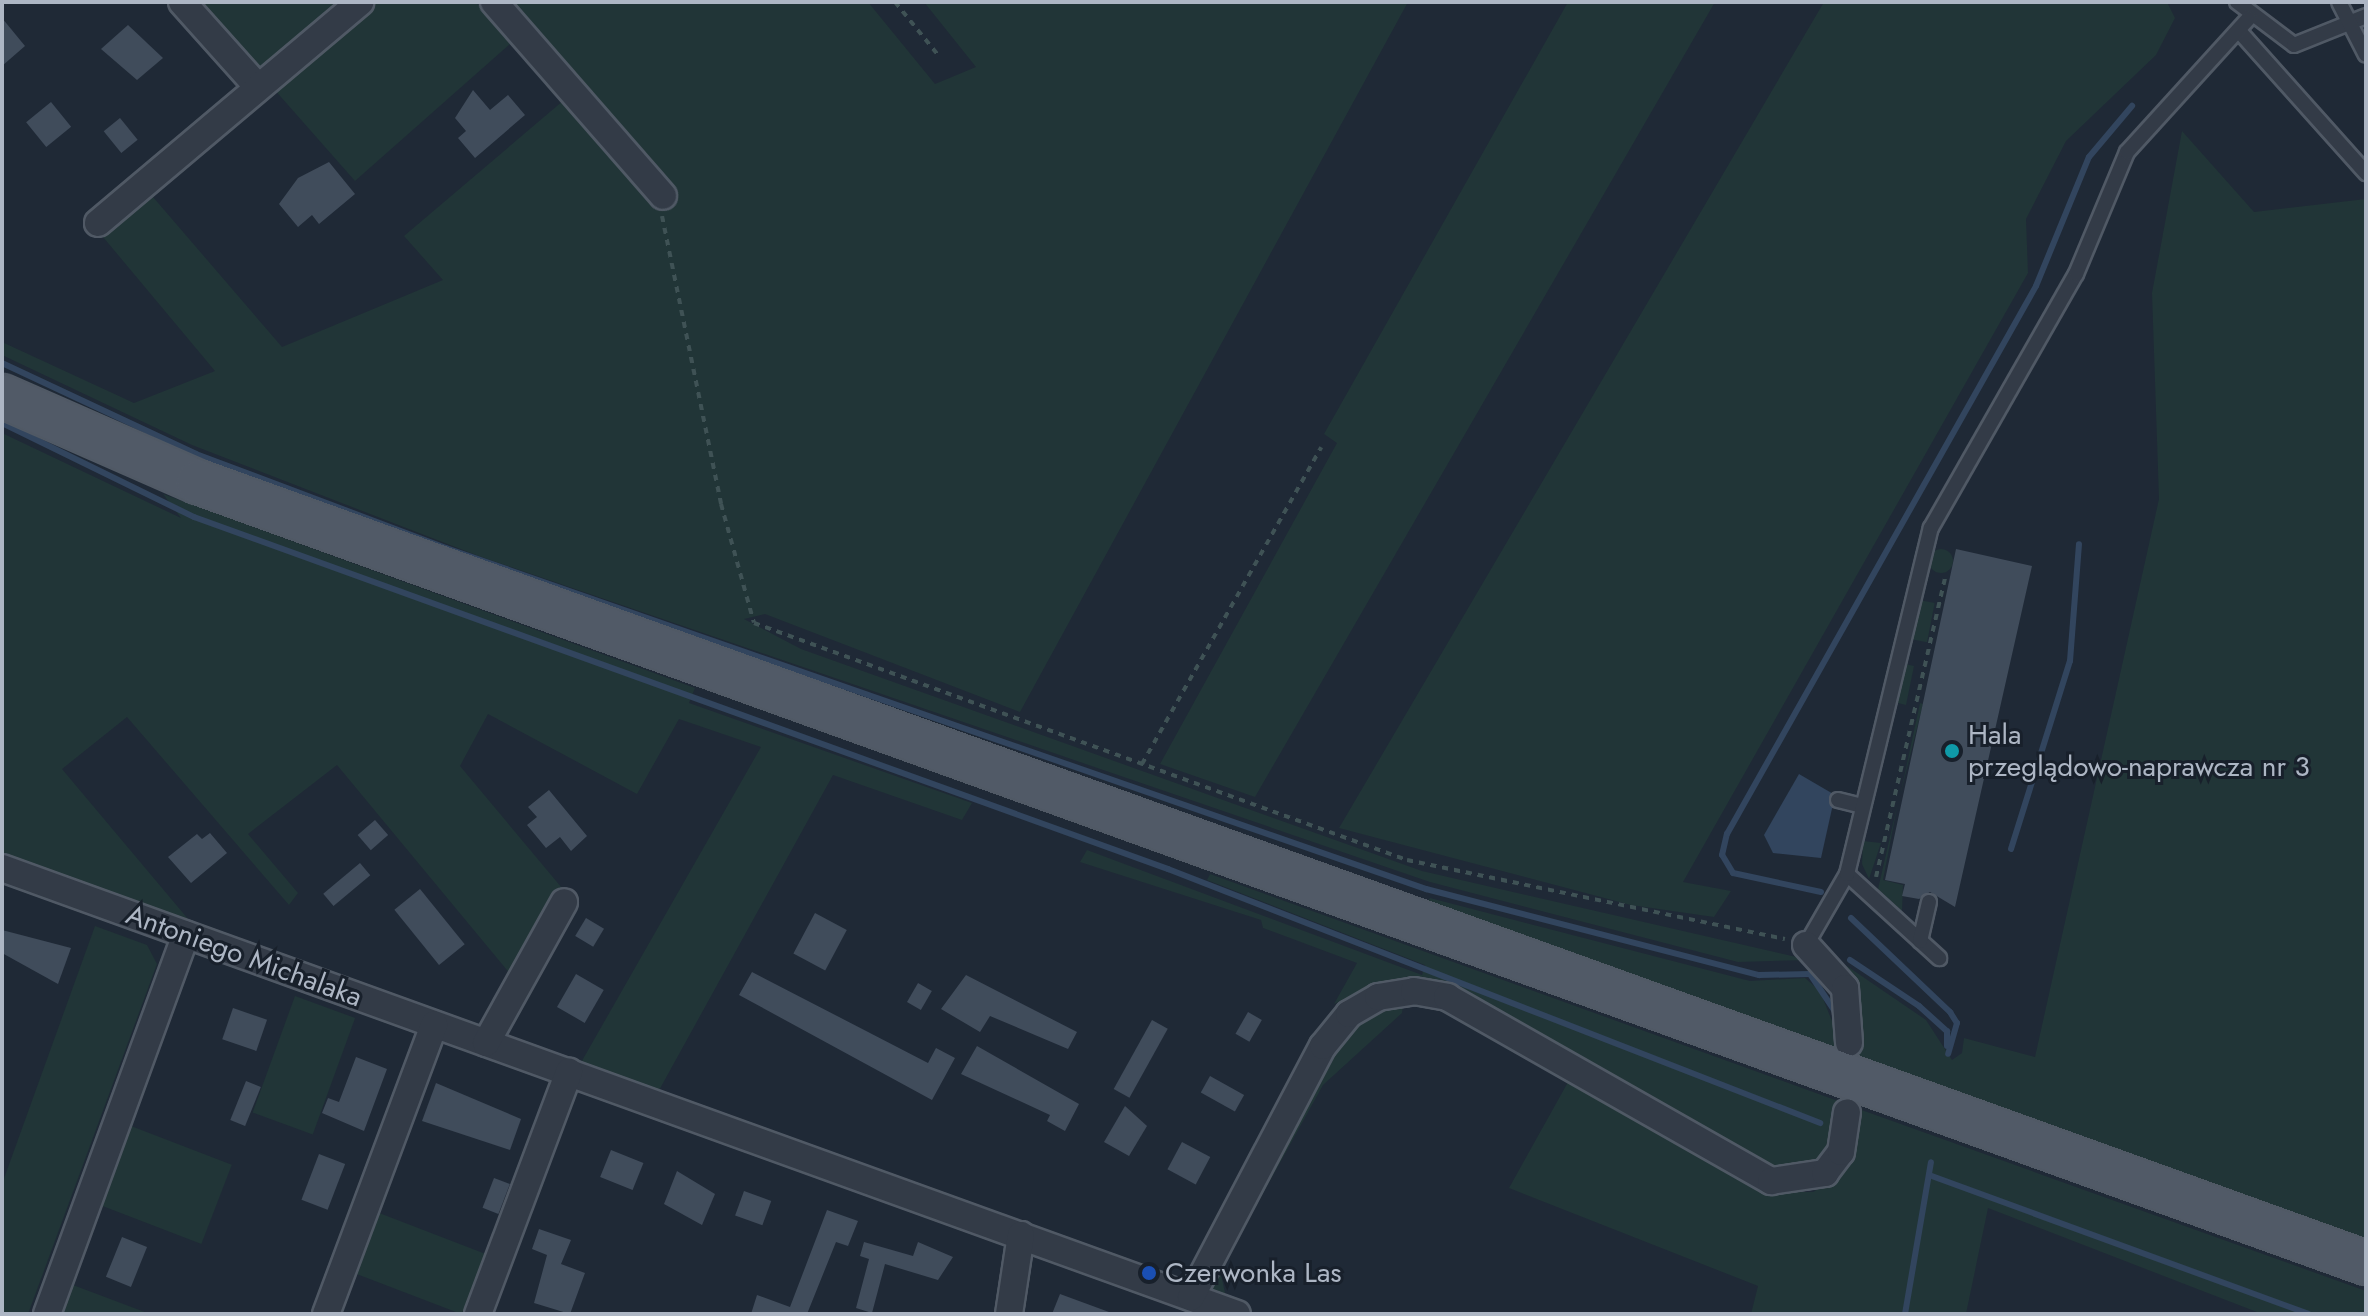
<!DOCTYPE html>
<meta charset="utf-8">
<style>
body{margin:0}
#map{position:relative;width:2368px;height:1316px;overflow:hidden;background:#1f2936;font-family:Jost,sans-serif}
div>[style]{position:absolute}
.green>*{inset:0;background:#213537;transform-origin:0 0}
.round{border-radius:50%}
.water>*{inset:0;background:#32455e}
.stream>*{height:6px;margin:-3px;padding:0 3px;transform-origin:3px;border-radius:3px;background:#32455e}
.building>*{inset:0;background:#404c5b;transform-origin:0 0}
.path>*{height:4px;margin-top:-2px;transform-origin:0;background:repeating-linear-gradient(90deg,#3f5255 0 6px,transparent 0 12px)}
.roads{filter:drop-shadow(2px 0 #505965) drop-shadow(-2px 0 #505965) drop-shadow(0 2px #505965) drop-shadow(0 -2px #505965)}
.lane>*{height:14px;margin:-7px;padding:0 7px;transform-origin:7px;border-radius:7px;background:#333b47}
.street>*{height:26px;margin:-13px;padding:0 13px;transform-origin:13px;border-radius:13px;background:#333b47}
.primary>*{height:42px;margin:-21px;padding:0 21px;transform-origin:21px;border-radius:21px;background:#515a67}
.dots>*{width:22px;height:22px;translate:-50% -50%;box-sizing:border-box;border:4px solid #18202b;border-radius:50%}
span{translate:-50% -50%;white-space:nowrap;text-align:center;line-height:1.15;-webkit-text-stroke:6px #18202b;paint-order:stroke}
.poi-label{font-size:28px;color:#adb6c4}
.left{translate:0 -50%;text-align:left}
.street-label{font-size:28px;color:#adb6c4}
.frame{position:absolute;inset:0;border:4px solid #adb6c4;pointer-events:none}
</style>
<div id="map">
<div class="green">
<div style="clip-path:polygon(197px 2px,345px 2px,265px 67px,254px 65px)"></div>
<div style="clip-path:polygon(372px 2px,476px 2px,510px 44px,355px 181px,273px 88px)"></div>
<div style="clip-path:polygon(504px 2px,868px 2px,935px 84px,976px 67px,924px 2px,1408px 2px,1020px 712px,765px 614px,744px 619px,801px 649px,1422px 871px,1809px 960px,1738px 962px,1430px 882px,476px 555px,192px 445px,2px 355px,2px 342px,134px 403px,215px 371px,98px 231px,147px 190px,282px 347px,443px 280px,404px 236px,564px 100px)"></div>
<div style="clip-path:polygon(1568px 2px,1715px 2px,1255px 797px,1160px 764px,1337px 443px,1324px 434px)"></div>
<div style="clip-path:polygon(1824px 2px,2167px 2px,2175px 18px,2156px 55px,2066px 141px,2026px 219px,2028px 273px,1683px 882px,1731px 891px,1714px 917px,1631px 905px,1339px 828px)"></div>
<div style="clip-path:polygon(2182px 131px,2254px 212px,2366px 199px,2366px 1242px,1425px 905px,1430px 898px,1750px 981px,1805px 978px,1820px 991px,1840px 1041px,1847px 966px,1926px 1020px,1952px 1060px,1962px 1053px,1964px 1038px,2035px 1057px,2159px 499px,2152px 293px)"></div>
<div style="clip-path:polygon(2px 433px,181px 518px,163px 494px,695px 688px,689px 703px,972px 803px,962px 820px,833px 775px,657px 1094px,579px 1066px,761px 747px,679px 719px,637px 794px,488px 714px,460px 766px,562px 888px,511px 975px,337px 765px,248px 834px,298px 893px,289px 905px,127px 717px,62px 769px,199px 932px,2px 860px)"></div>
<div class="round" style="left:1929px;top:549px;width:24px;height:24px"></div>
<div style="left:1919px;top:600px;width:16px;height:40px;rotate:11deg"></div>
<div style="clip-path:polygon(1905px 664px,1914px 666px,1906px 705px,1894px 702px)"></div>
<div style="clip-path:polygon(1920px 703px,1923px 704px,1900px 796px)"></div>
<div style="clip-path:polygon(1898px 802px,1883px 880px,1903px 885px,1902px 911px,1878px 889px)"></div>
<div style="clip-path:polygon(1863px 841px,1881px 843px,1869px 879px,1862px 864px)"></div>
<div style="clip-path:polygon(1087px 850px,1422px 975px,1425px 965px,1207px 880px,1210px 874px,1838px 1101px,1833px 1145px,1821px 1160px,1783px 1175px,1462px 996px,1375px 986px,1334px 1004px,1357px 963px,1263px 928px,1261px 920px,1080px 862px)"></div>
<div style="clip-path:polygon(95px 926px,147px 945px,157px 964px,28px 1314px,2px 1314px,2px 1184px)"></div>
<div style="left:295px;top:996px;width:64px;height:124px;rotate:20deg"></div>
<div style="clip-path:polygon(1404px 997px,1402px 1013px,1323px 1085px,1220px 1271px,1227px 1301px,1212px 1297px,1210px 1288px,1257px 1184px,1348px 1028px)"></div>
<div style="clip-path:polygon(1572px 1075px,1771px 1192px,1813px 1192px,1836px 1179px,1856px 1108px,2366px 1291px,2366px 1314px,2262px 1314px,1988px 1208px,1966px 1314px,1751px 1314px,1758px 1286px,1509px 1188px)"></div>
<div style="left:131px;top:1126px;width:108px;height:85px;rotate:21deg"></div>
<div style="left:374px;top:1211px;width:119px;height:65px;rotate:21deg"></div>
<div style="clip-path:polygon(73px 1285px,150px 1314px,62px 1314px)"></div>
</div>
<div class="water">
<div style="clip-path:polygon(1799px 774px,1835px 795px,1821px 858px,1773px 853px,1764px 835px)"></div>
</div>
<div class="stream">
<div style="left:2px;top:363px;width:214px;rotate:25.1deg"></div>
<div style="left:196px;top:454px;width:267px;rotate:20.6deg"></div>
<div style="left:446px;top:548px;width:1038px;rotate:19.19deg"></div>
<div style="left:1426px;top:889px;width:344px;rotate:14.5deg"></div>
<div style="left:1759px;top:975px;width:51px;rotate:-1.1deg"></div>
<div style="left:1810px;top:974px;width:43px;rotate:56.3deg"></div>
<div style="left:2px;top:423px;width:214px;rotate:26.1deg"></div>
<div style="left:194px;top:517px;width:1036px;rotate:19.87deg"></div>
<div style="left:1168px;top:869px;width:700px;rotate:21.28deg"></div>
<div style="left:2011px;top:849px;width:197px;rotate:-72.6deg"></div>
<div style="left:2070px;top:661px;width:117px;rotate:-85.6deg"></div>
<div style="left:1821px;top:892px;width:90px;rotate:-167.8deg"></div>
<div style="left:1733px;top:873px;width:21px;rotate:-121deg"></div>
<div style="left:1722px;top:855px;width:22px;rotate:-77deg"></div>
<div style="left:1727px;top:834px;width:629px;rotate:-60.58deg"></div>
<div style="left:2036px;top:286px;width:139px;rotate:-67.7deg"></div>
<div style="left:2089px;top:157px;width:67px;rotate:-49.9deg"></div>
<div style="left:1851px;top:918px;width:137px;rotate:43.5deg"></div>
<div style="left:1950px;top:1012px;width:13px;rotate:58deg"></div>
<div style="left:1957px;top:1023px;width:32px;rotate:106deg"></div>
<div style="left:1850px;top:960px;width:83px;rotate:33.7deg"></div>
<div style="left:1919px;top:1006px;width:38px;rotate:42deg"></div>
<div style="left:1947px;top:1031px;width:15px;rotate:90deg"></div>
<div style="left:1929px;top:1175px;width:404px;rotate:20.1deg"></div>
<div style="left:1905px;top:1314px;width:154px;rotate:-80.3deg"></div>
</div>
<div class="building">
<div style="clip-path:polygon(2px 18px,25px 46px,2px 66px)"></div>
<div style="clip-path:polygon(128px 25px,163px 58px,137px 80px,101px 49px)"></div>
<div style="clip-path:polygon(473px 90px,490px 110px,508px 95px,525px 115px,475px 158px,458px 138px,466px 131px,455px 118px)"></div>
<div style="left:51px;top:102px;width:32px;height:32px;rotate:51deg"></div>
<div style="left:120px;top:118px;width:28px;height:21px;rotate:51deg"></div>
<div style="clip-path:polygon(329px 162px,355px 194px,319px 224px,312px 215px,298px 227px,279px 204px,298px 178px)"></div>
<div style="clip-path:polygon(1956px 549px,2032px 566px,1955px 907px,1930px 892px,1919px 899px,1902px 896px,1905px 884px,1885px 880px)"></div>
<div style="clip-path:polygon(549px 790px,587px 836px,571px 851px,560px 837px,546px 848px,527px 825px,537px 817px,528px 807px)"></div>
<div style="left:375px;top:820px;width:20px;height:23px;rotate:49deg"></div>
<div style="clip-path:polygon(210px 833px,227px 853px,191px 883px,168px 857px,197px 834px,202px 839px)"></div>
<div style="left:360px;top:863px;width:16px;height:48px;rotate:50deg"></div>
<div style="left:420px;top:889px;width:71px;height:33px;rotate:51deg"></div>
<div style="left:815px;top:913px;width:36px;height:46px;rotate:28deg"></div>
<div style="left:586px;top:918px;width:21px;height:21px;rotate:31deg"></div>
<div style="clip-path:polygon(2px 930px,71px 948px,58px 984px,2px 953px)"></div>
<div style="clip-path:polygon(752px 972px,928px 1063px,936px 1048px,955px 1058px,932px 1100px,739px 995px)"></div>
<div style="left:576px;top:974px;width:32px;height:38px;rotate:30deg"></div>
<div style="clip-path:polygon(966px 975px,1077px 1032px,1068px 1049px,990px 1016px,980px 1032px,941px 1009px)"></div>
<div style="left:918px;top:983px;width:16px;height:22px;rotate:30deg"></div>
<div style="left:233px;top:1008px;width:36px;height:33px;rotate:19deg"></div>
<div style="left:1248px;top:1012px;width:16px;height:25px;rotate:30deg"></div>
<div style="left:1152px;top:1020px;width:18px;height:79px;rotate:29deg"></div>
<div style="clip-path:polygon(977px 1046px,1079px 1104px,1065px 1131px,1047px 1121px,1050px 1115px,961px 1074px)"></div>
<div style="clip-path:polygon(356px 1057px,387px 1069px,364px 1131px,322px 1113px,328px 1098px,339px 1102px)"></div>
<div style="left:1210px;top:1076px;width:39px;height:19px;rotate:29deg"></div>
<div style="left:246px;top:1081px;width:16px;height:42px;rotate:22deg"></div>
<div style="clip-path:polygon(436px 1083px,521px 1119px,510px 1150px,422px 1121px)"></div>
<div style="clip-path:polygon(1125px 1106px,1147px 1126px,1129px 1156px,1104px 1142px)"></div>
<div style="left:1182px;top:1142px;width:32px;height:31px;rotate:28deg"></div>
<div style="left:611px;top:1150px;width:35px;height:29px;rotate:22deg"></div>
<div style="left:319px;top:1154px;width:28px;height:49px;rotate:21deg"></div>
<div style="clip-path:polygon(677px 1171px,715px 1194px,702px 1225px,664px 1204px)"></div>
<div style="left:494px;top:1178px;width:17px;height:32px;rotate:21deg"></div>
<div style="left:744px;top:1191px;width:29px;height:26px;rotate:20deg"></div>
<div style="clip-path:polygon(827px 1210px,858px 1221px,848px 1246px,836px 1242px,807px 1314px,751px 1314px,757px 1295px,790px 1307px)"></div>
<div style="clip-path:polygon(539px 1229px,571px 1240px,561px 1264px,585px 1273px,570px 1314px,534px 1303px,547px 1255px,532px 1249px)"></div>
<div style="left:122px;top:1237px;width:27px;height:43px;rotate:22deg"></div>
<div style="clip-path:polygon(864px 1242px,913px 1256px,918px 1242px,953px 1257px,938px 1280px,885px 1264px,872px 1313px,856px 1308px,869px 1259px,860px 1256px)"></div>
<div style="clip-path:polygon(1060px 1294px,1109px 1312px,1109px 1314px,1052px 1314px)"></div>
</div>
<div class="path">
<div style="left:895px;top:2px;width:68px;rotate:50.9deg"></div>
<div style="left:662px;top:216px;width:294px;rotate:78.4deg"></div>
<div style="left:721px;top:504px;width:123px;rotate:74.5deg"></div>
<div style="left:754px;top:623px;width:695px;rotate:19.95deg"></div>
<div style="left:1407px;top:860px;width:386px;rotate:11.8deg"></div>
<div style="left:1142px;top:764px;width:364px;rotate:-60.5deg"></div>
<div style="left:1876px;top:877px;width:311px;rotate:-77deg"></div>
</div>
<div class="roads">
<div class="lane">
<div style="left:2237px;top:2px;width:71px;rotate:37deg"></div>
<div style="left:2294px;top:45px;width:78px;rotate:-21.9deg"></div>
<div style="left:2339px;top:2px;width:59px;rotate:63deg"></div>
<div style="left:2239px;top:31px;width:191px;rotate:48.2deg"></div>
<div style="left:1838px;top:800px;width:25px;rotate:14deg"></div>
<div style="left:1847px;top:874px;width:125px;rotate:42.4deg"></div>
<div style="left:1920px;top:941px;width:40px;rotate:-77deg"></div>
<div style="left:1806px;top:945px;width:82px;rotate:-60deg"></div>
<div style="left:1847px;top:874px;width:356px;rotate:-76.4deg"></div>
<div style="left:1931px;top:528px;width:292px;rotate:-60.3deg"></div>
<div style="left:2076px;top:274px;width:132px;rotate:-67.3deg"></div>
<div style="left:2127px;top:152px;width:181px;rotate:-47.7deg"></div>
</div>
<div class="street">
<div style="left:182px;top:2px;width:113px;rotate:48.2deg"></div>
<div style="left:494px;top:2px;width:257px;rotate:48.9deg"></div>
<div style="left:98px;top:223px;width:343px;rotate:-40.1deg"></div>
<div style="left:2px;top:868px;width:1313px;rotate:19.86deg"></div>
<div style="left:1806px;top:945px;width:58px;rotate:47.8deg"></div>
<div style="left:1845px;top:988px;width:55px;rotate:85.8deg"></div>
<div style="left:486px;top:1043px;width:161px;rotate:-61deg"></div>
<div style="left:1191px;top:1297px;width:284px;rotate:-62.3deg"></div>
<div style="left:1323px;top:1046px;width:41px;rotate:-50.9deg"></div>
<div style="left:1349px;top:1014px;width:34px;rotate:-30deg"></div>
<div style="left:1378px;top:997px;width:36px;rotate:-9deg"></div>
<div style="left:1414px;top:991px;width:34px;rotate:10deg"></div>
<div style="left:1447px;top:997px;width:373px;rotate:29.6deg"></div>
<div style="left:1771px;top:1181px;width:55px;rotate:-8.4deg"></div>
<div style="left:1825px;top:1173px;width:26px;rotate:-53deg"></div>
<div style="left:1841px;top:1152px;width:40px;rotate:-81.5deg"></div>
<div style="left:47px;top:1314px;width:404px;rotate:-69.9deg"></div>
<div style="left:326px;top:1314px;width:309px;rotate:-69.5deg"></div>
<div style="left:478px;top:1314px;width:259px;rotate:-69.4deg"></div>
<div style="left:1009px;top:1314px;width:80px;rotate:-81.4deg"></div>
</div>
<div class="primary">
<div style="left:2px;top:396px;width:214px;rotate:23.7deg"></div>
<div style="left:198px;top:482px;width:2304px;rotate:19.81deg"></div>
</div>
</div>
<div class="dots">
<div style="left:1952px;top:751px;background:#0f9aa8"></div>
<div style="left:1149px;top:1273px;background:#1a4fb4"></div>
</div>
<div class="poi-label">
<span class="left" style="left:1968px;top:751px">Hala<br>przeglądowo-naprawcza nr 3</span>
<span class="left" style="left:1165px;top:1273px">Czerwonka Las</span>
</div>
<div class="street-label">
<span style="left:244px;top:956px;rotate:20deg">Antoniego Michalaka</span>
</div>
<div class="frame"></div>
</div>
